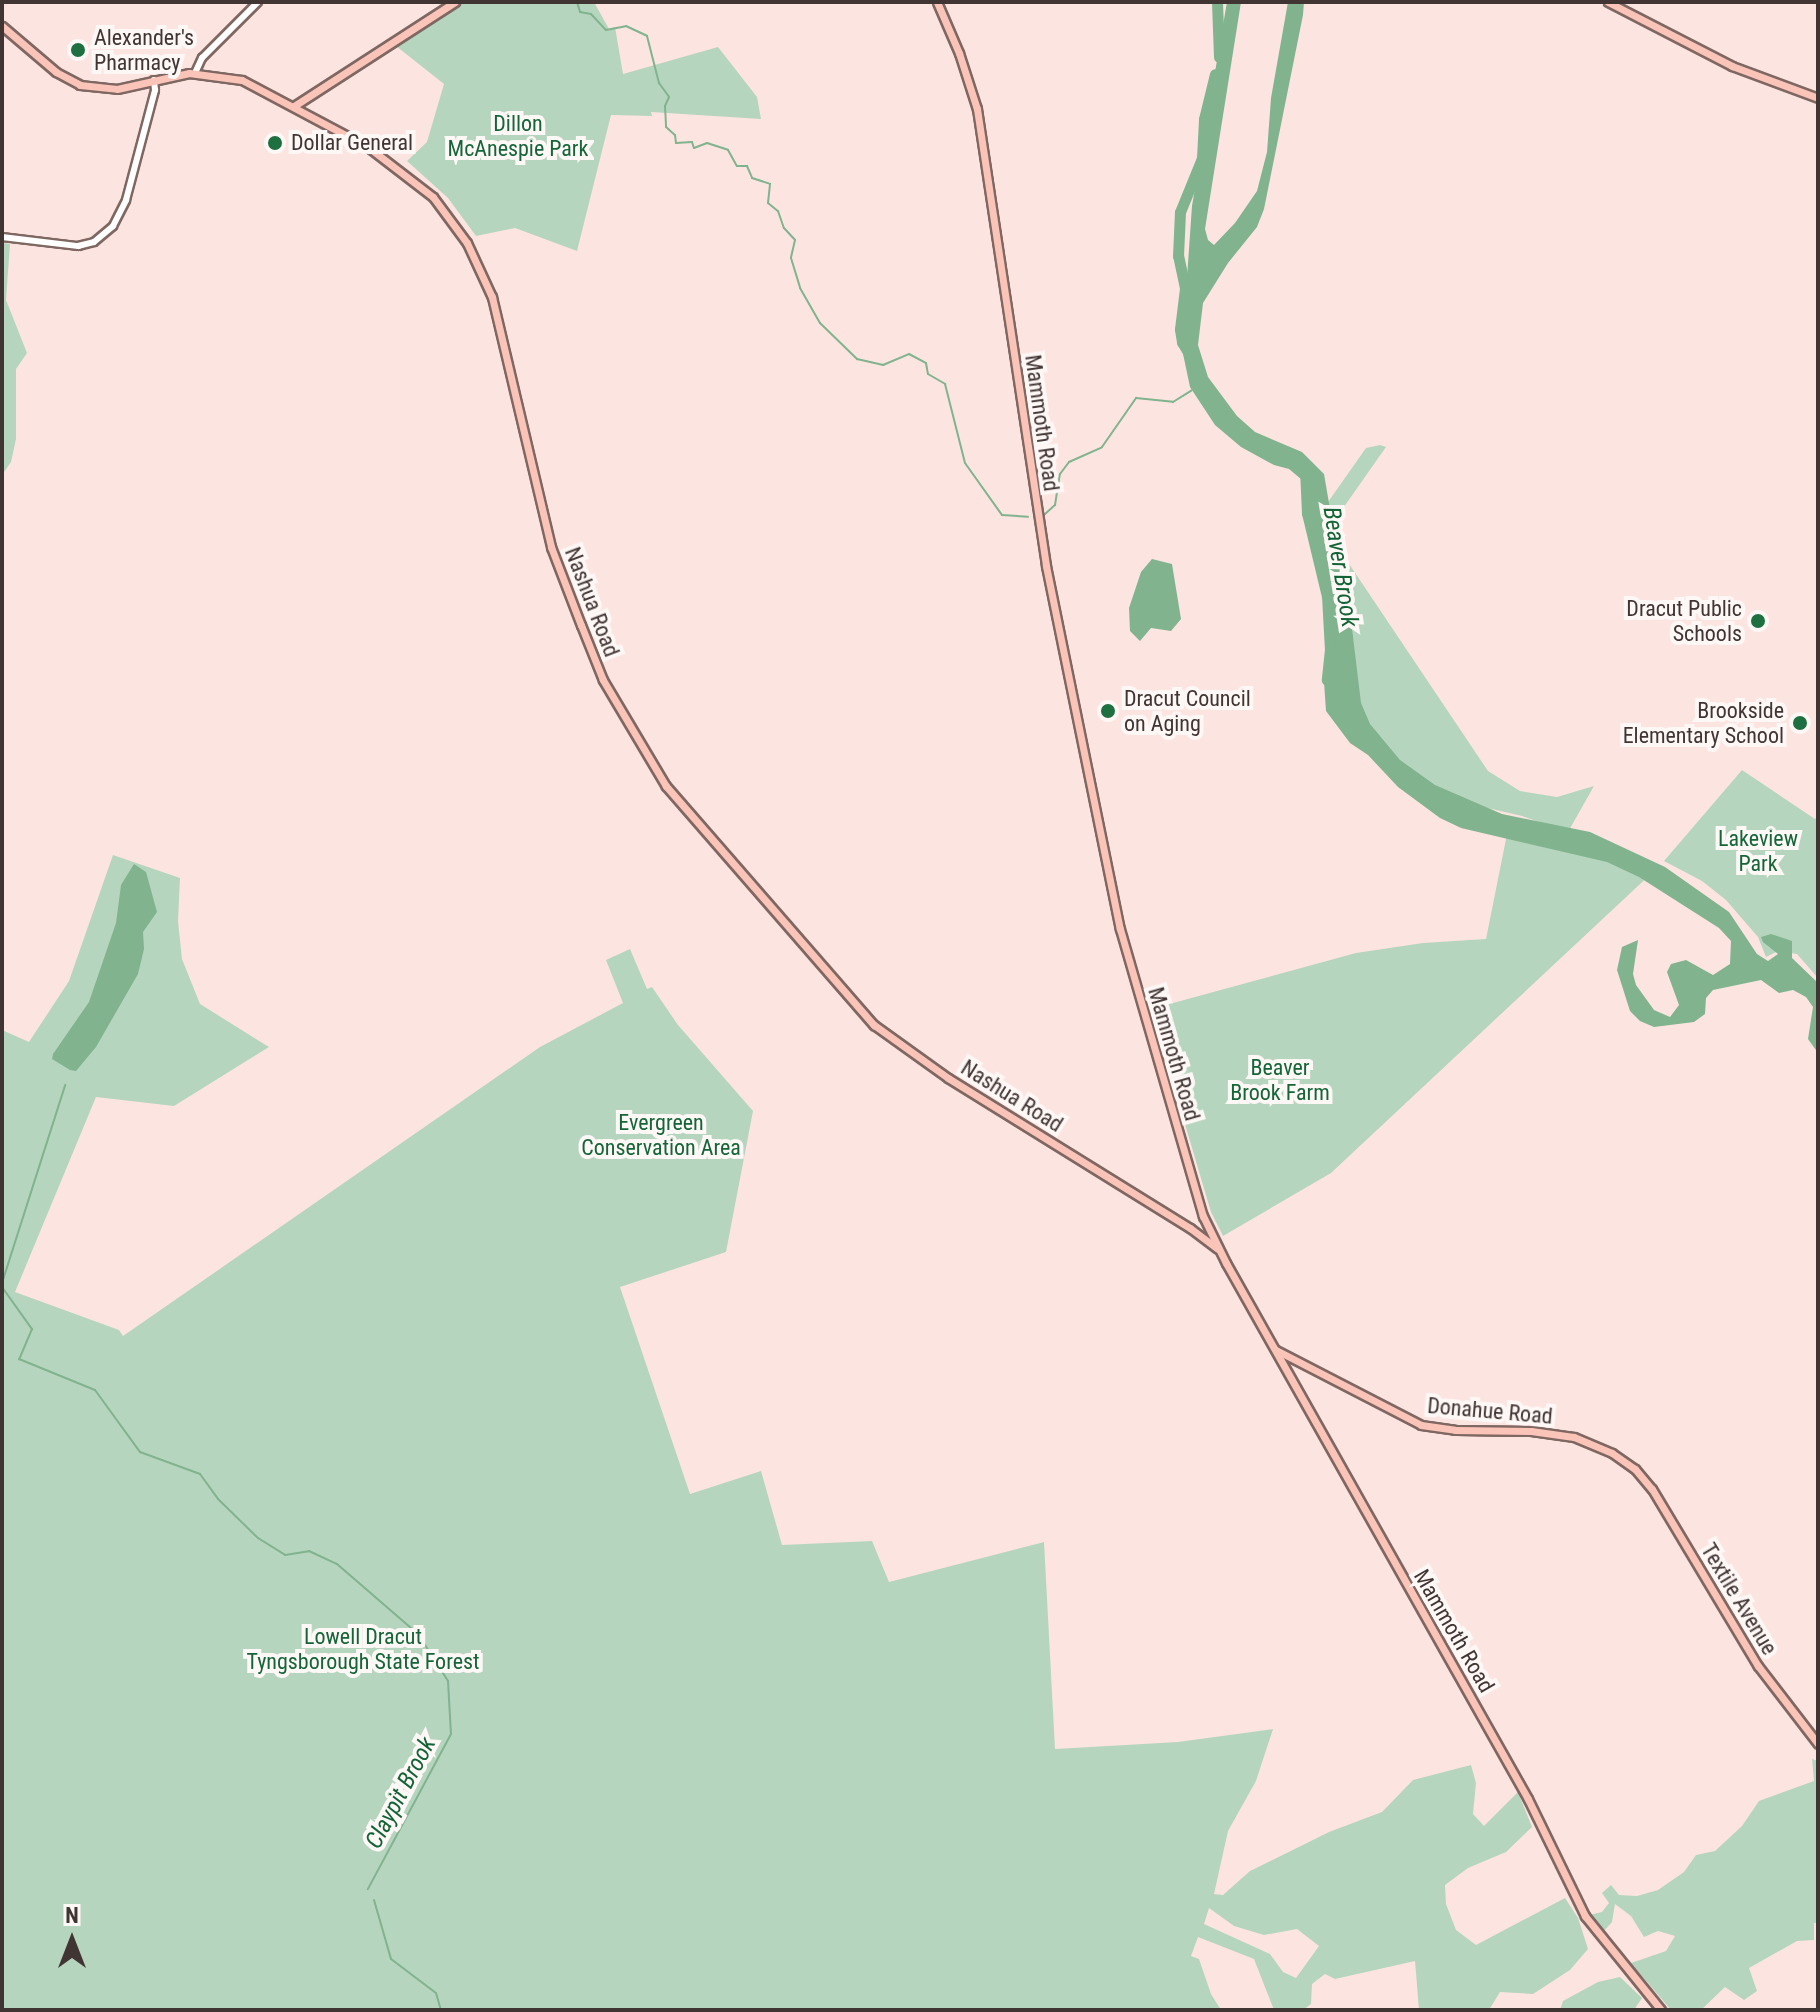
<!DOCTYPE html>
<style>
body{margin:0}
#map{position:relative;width:1820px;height:2012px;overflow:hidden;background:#fce5e1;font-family:"Roboto Condensed",sans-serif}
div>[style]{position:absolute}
.green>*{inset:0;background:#b6d5be}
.water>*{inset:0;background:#80b38e}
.stream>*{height:2px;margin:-1px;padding:0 1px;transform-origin:1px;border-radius:1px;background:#80b38e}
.river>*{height:11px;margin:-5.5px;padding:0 5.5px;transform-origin:5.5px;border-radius:5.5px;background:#80b38e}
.roads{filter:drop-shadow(2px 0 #7f6762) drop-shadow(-2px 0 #7f6762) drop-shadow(0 2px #7f6762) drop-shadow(0 -2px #7f6762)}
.minor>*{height:6px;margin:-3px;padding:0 3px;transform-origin:3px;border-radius:3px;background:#fff}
.major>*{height:7px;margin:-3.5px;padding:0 3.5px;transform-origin:3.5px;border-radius:3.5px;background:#fbc4b9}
.dots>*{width:22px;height:22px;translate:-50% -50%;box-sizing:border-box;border:4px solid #fdf7f6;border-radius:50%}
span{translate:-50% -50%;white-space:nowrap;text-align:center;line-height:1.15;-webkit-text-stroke:8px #fdf7f6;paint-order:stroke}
.poi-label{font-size:22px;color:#403533}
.left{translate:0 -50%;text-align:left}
.right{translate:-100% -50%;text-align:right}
.park-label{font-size:22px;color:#146538}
.street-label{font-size:22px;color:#403533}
.water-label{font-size:24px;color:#126436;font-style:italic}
.frame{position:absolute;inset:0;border:4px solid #403533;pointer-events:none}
.north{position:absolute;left:32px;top:1900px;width:80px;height:80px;-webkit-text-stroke:6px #fdf7f6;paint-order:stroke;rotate:0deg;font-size:22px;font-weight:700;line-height:32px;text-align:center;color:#403533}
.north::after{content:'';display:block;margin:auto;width:28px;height:36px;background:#403533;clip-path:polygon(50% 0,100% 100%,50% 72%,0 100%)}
</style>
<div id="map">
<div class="green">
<div style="clip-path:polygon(464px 2px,594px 2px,609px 29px,615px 27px,623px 74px,718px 47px,757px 97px,761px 119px,651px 112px,652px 116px,611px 115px,577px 251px,515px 228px,476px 236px,448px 198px,407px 161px,427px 142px,444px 84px,396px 46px)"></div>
<div style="clip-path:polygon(2px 243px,10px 244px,6px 300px,27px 353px,16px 369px,16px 439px,11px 462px,2px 475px)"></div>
<div style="clip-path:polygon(1380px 445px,1386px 447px,1327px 531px,1488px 771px,1520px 791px,1557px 797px,1594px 786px,1568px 832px,1522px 816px,1444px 798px,1392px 764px,1339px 701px,1339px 620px,1314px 522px,1366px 448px)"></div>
<div style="clip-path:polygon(1742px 770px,1815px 819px,1818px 816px,1818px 978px,1797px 954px,1778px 951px,1766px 957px,1758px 937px,1726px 900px,1702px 881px,1664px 861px)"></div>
<div style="clip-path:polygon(1510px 819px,1654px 871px,1331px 1173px,1223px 1236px,1211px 1212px,1151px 1009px,1356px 953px,1423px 943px,1486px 939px)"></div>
<div style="clip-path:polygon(evenodd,113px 855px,180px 878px,178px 921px,182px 959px,200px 1004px,269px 1047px,174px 1106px,96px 1097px,15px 1292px,119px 1330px,123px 1336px,540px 1047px,623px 1003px,606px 960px,630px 949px,647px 989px,652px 987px,678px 1025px,753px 1111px,726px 1252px,620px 1287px,690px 1494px,761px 1471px,782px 1545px,872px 1541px,889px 1582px,1044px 1542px,1055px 1749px,1178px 1742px,1273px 1729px,1256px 1781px,1228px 1831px,1214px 1894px,1223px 1895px,1250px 1871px,1329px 1832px,1382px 1812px,1413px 1780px,1471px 1765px,1476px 1783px,1473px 1814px,1484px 1826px,1518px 1792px,1532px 1827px,1506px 1852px,1468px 1868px,1445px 1885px,1446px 1904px,1456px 1930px,1476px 1945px,1565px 1898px,1578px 1918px,1588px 1949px,1570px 1970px,1533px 1994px,1500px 1992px,1489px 2010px,1419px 2010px,1415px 1961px,1335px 1979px,1325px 1974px,1312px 1984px,1311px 2004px,1303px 2010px,1274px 2010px,1254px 1959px,1198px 1937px,1191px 1956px,1199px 1959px,1211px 1994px,1221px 2010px,2px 2010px,2px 1030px,29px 1042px,69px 981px,113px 855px,1209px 1908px,1234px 1926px,1264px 1935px,1297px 1929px,1319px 1946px,1296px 1978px,1283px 1972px,1270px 1954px,1204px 1924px,1209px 1908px)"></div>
<div style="clip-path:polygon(1812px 1759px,1818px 1761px,1818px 1923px,1814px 1923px,1814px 1940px,1797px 1941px,1749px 1968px,1757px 1991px,1744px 2000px,1725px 1987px,1701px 2010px,1671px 2010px,1631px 1963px,1666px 1951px,1675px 1936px,1658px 1931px,1644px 1937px,1631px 1916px,1615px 1904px,1612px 1922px,1603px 1932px,1589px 1915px,1602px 1912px,1609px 1903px,1602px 1893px,1611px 1885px,1619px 1895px,1637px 1896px,1658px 1890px,1684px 1872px,1696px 1855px,1715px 1851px,1742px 1826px,1759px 1801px,1814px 1781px)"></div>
<div style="clip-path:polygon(1620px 1977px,1642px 1998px,1634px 2010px,1560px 2010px,1563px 2001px,1598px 1982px)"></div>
</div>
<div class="water">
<div style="clip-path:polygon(1227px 2px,1241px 2px,1205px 229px,1208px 240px,1214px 245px,1235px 223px,1257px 191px,1267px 152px,1271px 98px,1288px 2px,1304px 2px,1303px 15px,1264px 209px,1257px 227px,1228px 263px,1203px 303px,1198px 345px,1208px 377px,1237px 416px,1255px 432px,1302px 452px,1324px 474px,1335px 538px,1344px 562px,1361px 703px,1370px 724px,1400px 760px,1435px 785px,1502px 814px,1590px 832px,1665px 867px,1729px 912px,1757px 954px,1768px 961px,1778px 954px,1763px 942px,1761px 937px,1771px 934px,1792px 941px,1792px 958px,1818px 983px,1818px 1053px,1808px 1039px,1813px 1007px,1806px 997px,1793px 990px,1779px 993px,1761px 980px,1713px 990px,1706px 998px,1705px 1014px,1694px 1022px,1654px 1027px,1640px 1021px,1630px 1011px,1617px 970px,1622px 947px,1638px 940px,1633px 974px,1636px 985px,1654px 1010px,1670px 1017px,1679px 1005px,1667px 972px,1671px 964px,1686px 960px,1713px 975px,1730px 964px,1731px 941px,1719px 928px,1639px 877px,1607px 862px,1461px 828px,1440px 818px,1398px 787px,1368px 755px,1350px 743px,1326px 711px,1324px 682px,1335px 642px,1307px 484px,1289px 469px,1274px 465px,1241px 447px,1215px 425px,1190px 387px,1182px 349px,1192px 206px)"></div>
<div style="clip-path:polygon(1152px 559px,1172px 564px,1181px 619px,1171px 631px,1151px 628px,1140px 641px,1130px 631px,1129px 608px,1141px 572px)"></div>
<div style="clip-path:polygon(134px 864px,146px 872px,157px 912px,143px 932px,144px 949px,138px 974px,96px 1047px,76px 1071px,70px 1070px,52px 1059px,53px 1054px,89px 1002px,116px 923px,121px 885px)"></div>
</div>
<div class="stream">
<div style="left:577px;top:2px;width:10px;rotate:73deg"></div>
<div style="left:580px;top:12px;width:11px;rotate:10deg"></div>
<div style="left:591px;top:14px;width:22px;rotate:47deg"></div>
<div style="left:606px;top:30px;width:20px;rotate:-11deg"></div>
<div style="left:626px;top:26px;width:23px;rotate:25deg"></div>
<div style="left:647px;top:36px;width:49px;rotate:75.7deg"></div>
<div style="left:659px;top:83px;width:17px;rotate:54deg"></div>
<div style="left:669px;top:97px;width:10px;rotate:114deg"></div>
<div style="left:665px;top:106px;width:21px;rotate:87deg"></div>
<div style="left:666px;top:127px;width:12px;rotate:42deg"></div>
<div style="left:675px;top:135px;width:8px;rotate:83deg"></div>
<div style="left:676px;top:143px;width:16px;rotate:-4deg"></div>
<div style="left:692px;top:142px;width:6px;rotate:72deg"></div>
<div style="left:694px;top:148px;width:14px;rotate:-21deg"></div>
<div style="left:707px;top:143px;width:22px;rotate:18deg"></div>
<div style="left:728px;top:150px;width:18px;rotate:61deg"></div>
<div style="left:737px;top:166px;width:10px"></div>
<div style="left:747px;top:166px;width:13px;rotate:67deg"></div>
<div style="left:752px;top:178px;width:19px;rotate:18deg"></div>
<div style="left:770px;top:184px;width:19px;rotate:96deg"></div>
<div style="left:768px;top:203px;width:13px;rotate:39deg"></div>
<div style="left:778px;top:211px;width:18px;rotate:71deg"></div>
<div style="left:784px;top:228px;width:16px;rotate:47deg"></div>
<div style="left:795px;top:240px;width:18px;rotate:103deg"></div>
<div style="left:791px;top:258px;width:31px;rotate:73deg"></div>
<div style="left:800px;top:288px;width:40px;rotate:60.3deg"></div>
<div style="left:820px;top:323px;width:52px;rotate:44.2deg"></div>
<div style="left:857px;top:359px;width:27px;rotate:13deg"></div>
<div style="left:883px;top:365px;width:28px;rotate:-23deg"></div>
<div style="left:909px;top:354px;width:19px;rotate:28deg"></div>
<div style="left:926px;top:363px;width:11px;rotate:80deg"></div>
<div style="left:928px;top:374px;width:20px;rotate:30deg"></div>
<div style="left:945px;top:384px;width:81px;rotate:75.8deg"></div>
<div style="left:965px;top:463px;width:64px;rotate:54.6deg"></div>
<div style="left:1002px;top:515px;width:26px;rotate:4deg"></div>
<div style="left:1045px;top:514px;width:13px;rotate:-42deg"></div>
<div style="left:1055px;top:505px;width:31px;rotate:-81deg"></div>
<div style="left:1060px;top:474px;width:15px;rotate:-53deg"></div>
<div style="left:1069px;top:462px;width:36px;rotate:-24deg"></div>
<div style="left:1102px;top:447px;width:60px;rotate:-55.2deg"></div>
<div style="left:1136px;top:398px;width:37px;rotate:6deg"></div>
<div style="left:1173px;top:402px;width:22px;rotate:-32deg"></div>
<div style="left:2px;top:1283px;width:208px;rotate:-72.3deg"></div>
<div style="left:2px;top:1287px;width:52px;rotate:54.5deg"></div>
<div style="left:32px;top:1329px;width:33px;rotate:113deg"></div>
<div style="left:19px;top:1359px;width:82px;rotate:22.2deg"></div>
<div style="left:95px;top:1390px;width:77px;rotate:54deg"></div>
<div style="left:140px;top:1452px;width:64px;rotate:20.1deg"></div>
<div style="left:200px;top:1474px;width:31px;rotate:54deg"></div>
<div style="left:218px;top:1499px;width:56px;rotate:44.3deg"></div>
<div style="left:258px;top:1538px;width:32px;rotate:32deg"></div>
<div style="left:285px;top:1555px;width:24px;rotate:-9deg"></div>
<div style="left:309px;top:1551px;width:31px;rotate:25deg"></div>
<div style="left:337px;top:1564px;width:107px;rotate:40.8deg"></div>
<div style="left:418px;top:1634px;width:56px;rotate:57.4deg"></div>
<div style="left:448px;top:1681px;width:53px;rotate:86.8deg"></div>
<div style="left:451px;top:1734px;width:176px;rotate:118.2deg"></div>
<div style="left:374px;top:1900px;width:61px;rotate:73.9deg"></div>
<div style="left:391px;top:1959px;width:56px;rotate:37.1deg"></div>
<div style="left:436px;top:1993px;width:18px;rotate:74deg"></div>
</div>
<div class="river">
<div style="left:1217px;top:2px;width:55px;rotate:87.9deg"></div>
<div style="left:1190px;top:355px;width:15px;rotate:-122deg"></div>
<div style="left:1182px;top:342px;width:13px;rotate:-99deg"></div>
<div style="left:1180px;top:329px;width:41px;rotate:-83deg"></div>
<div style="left:1185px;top:288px;width:33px;rotate:-102deg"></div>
<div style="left:1178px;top:256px;width:44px;rotate:-87.4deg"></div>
<div style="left:1180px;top:212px;width:58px;rotate:-67.8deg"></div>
<div style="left:1202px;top:158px;width:39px;rotate:-87deg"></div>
<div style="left:1204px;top:119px;width:46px;rotate:-76.3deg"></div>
<div style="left:1305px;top:469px;width:44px;rotate:87.4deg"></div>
<div style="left:1307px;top:513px;width:85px;rotate:76.5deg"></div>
<div style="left:1327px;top:596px;width:53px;rotate:86.8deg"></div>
<div style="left:1330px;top:649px;width:31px;rotate:96deg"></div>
</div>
<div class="roads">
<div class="minor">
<div style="left:195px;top:73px;width:17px;rotate:-65deg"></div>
<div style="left:202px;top:58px;width:79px;rotate:-45deg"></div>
<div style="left:2px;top:237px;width:77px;rotate:6.8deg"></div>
<div style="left:78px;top:246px;width:16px;rotate:-14deg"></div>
<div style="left:94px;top:242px;width:25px;rotate:-40deg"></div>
<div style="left:113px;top:226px;width:29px;rotate:-63deg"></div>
<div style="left:126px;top:200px;width:114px;rotate:-75.2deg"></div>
<div style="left:155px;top:90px;width:10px;rotate:-96deg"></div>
</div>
<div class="major">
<div style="left:937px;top:2px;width:56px;rotate:66.7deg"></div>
<div style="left:959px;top:53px;width:59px;rotate:72.2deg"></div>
<div style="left:977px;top:109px;width:462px;rotate:81.4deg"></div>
<div style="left:1046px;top:566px;width:370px;rotate:78.5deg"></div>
<div style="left:1120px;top:929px;width:299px;rotate:73.9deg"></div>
<div style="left:1203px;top:1216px;width:52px;rotate:63.9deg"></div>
<div style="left:1226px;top:1263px;width:615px;rotate:60.6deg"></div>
<div style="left:1528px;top:1799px;width:130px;rotate:64deg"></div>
<div style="left:1585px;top:1916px;width:121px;rotate:51deg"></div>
<div style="left:1608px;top:2px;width:140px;rotate:27.3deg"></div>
<div style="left:1732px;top:66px;width:92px;rotate:20.4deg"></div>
<div style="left:2px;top:26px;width:71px;rotate:40.4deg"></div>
<div style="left:56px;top:72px;width:27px;rotate:28deg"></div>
<div style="left:80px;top:85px;width:37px;rotate:6deg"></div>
<div style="left:117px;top:89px;width:74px;rotate:-12.5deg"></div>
<div style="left:189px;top:73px;width:53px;rotate:7.5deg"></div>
<div style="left:242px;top:80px;width:143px;rotate:28deg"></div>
<div style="left:368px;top:147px;width:82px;rotate:37.6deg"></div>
<div style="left:433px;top:197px;width:57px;rotate:53.5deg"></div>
<div style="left:467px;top:243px;width:60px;rotate:65.2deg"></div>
<div style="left:492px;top:297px;width:257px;rotate:76.7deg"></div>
<div style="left:551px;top:547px;width:84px;rotate:69deg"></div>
<div style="left:581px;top:625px;width:59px;rotate:68.2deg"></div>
<div style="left:603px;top:680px;width:123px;rotate:59.3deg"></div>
<div style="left:666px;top:786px;width:317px;rotate:49deg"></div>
<div style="left:874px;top:1025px;width:91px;rotate:35.6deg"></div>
<div style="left:948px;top:1078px;width:285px;rotate:31.8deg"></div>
<div style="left:1190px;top:1228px;width:34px;rotate:37deg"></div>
<div style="left:294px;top:106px;width:192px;rotate:-32.9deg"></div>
<div style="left:1276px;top:1350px;width:163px;rotate:27.3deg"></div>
<div style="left:1421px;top:1425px;width:34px;rotate:8deg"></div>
<div style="left:1455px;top:1430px;width:76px;rotate:0.8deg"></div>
<div style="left:1531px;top:1431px;width:43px;rotate:7.9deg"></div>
<div style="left:1574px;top:1437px;width:41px;rotate:22.8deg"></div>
<div style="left:1612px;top:1453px;width:28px;rotate:35deg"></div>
<div style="left:1635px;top:1469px;width:26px;rotate:50deg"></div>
<div style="left:1652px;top:1489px;width:206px;rotate:59.1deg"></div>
<div style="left:1758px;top:1666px;width:98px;rotate:52.4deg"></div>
</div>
</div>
<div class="dots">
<div style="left:78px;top:50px;background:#1f7041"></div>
<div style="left:275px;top:143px;background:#1f7041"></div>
<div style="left:1758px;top:621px;background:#1f7041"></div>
<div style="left:1108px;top:711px;background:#1f7041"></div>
<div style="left:1800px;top:723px;background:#1f7041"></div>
</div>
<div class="poi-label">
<span class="left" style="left:94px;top:50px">Alexander's<br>Pharmacy</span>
<span class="left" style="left:291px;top:143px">Dollar General</span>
<span class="right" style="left:1742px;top:621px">Dracut Public<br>Schools</span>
<span class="left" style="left:1124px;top:711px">Dracut Council<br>on Aging</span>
<span class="right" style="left:1784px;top:723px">Brookside<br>Elementary School</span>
</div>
<div class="park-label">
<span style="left:518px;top:136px">Dillon<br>McAnespie Park</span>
<span style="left:1758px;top:851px">Lakeview<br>Park</span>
<span style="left:1280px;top:1080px">Beaver<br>Brook Farm</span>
<span style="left:661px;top:1135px">Evergreen<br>Conservation Area</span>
<span style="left:363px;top:1649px">Lowell Dracut<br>Tyngsborough State Forest</span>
</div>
<div class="street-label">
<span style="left:1042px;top:423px;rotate:82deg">Mammoth Road</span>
<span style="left:592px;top:602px;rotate:69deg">Nashua Road</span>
<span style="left:1174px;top:1054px;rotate:74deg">Mammoth Road</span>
<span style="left:1012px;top:1096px;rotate:32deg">Nashua Road</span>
<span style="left:1490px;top:1411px;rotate:5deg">Donahue Road</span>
<span style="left:1739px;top:1599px;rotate:59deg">Textile Avenue</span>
<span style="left:1454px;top:1631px;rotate:60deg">Mammoth Road</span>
</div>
<div class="water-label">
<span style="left:1340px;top:567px;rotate:81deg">Beaver Brook</span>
<span style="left:401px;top:1793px;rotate:-62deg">Claypit Brook</span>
</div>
<div class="frame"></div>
<div class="north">N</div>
</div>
